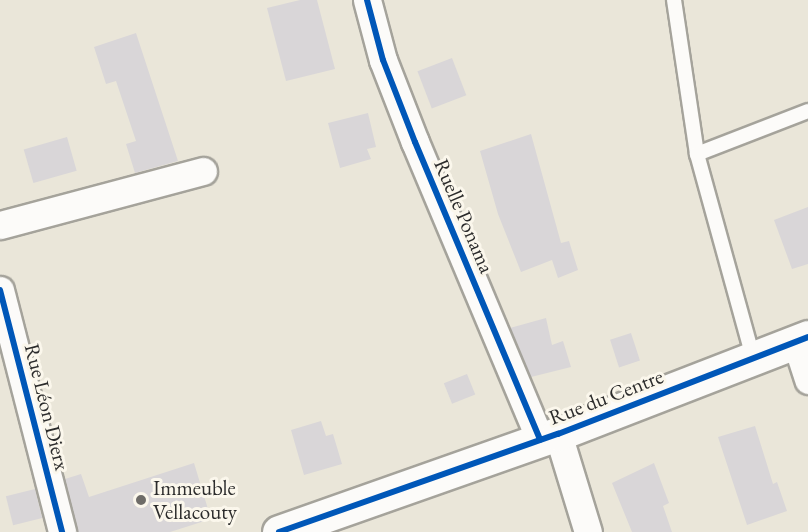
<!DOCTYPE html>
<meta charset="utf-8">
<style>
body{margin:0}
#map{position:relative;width:808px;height:532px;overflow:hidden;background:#eae6d9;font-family:"EB Garamond",serif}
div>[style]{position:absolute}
.building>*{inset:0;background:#d9d6d8;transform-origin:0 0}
.roads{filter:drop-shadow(2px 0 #a5a39b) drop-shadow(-2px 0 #a5a39b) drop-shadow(0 2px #a5a39b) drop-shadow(0 -2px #a5a39b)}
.service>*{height:14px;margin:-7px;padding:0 7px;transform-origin:7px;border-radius:7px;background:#fcfbf9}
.minor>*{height:27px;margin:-13.5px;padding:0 13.5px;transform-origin:13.5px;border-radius:13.5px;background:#fcfbf9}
.tertiary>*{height:33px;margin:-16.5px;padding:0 16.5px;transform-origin:16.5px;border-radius:16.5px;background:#fcfbf9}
.cycleway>*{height:6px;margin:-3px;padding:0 3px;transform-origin:3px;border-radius:3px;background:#0057b8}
.dots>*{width:16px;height:16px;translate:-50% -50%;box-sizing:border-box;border:3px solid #fbf7ec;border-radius:50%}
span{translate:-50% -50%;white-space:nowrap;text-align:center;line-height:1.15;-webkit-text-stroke:6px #fbf7ec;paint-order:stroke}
.street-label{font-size:21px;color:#2b2b2b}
.poi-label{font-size:21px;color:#2b2b2b}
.left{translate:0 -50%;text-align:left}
</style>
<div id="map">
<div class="building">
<div style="clip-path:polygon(300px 0,317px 0,335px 69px,286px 81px,267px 8px)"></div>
<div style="clip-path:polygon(136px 33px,178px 161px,135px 173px,126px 144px,136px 141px,116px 81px,106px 84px,94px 47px)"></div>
<div style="left:452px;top:58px;width:40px;height:37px;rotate:69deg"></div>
<div style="clip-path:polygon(368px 113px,376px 147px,367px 149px,371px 159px,340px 168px,328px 123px)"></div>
<div style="clip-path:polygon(531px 134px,561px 243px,569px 241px,578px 270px,558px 278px,552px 260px,521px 272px,498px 214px,480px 151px)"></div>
<div style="left:67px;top:137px;width:35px;height:45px;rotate:74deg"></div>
<div style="clip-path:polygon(808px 207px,808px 264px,792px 269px,774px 220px)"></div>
<div style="clip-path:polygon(546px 318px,552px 345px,563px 341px,571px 367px,531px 377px,510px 328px)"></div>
<div style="left:631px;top:333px;width:29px;height:22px;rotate:72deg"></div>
<div style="left:467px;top:374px;width:22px;height:25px;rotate:68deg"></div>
<div style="clip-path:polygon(321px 421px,326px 436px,333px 434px,342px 464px,304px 475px,291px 430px)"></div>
<div style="clip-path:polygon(755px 426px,773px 484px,777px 482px,787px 511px,747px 525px,718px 437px)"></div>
<div style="clip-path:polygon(194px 463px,211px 519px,170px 532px,77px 532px,65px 479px,81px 474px,89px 497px)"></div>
<div style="clip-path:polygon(654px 463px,669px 503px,663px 506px,672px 532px,632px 532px,612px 483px)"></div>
<div style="left:35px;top:489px;width:30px;height:30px;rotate:76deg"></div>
</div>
<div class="roads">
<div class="service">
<div style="left:674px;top:0;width:156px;rotate:81.5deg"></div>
<div style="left:697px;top:154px;width:212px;rotate:74.6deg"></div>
<div style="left:697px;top:154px;width:119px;rotate:-21.2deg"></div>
</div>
<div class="minor">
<div style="left:367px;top:0;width:62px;rotate:75.1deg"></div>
<div style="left:383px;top:60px;width:88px;rotate:68.7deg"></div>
<div style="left:415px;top:142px;width:323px;rotate:67.2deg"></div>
<div style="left:0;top:225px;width:210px;rotate:-14.9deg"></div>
<div style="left:0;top:290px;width:250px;rotate:75.6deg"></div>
<div style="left:796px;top:342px;width:40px;rotate:72deg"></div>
<div style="left:558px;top:434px;width:102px;rotate:73deg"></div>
</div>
<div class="tertiary">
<div style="left:279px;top:532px;width:296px;rotate:-19.4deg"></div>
<div style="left:558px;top:434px;width:268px;rotate:-21.2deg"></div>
</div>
</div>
<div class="cycleway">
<div style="left:367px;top:0;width:62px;rotate:75.1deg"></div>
<div style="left:383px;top:60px;width:88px;rotate:68.7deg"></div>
<div style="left:415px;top:142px;width:323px;rotate:67.2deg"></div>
<div style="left:0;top:290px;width:250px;rotate:75.6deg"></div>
<div style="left:279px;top:532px;width:296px;rotate:-19.4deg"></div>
<div style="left:558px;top:434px;width:268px;rotate:-21.2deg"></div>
</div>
<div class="dots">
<div style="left:141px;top:500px;background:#6e6c68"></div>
</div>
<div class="street-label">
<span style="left:464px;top:216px;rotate:67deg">Ruelle Ponama</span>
<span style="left:606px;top:397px;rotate:-21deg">Rue du Centre</span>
<span style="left:47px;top:407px;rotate:76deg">Rue Léon Dierx</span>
</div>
<div class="poi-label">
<span class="left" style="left:153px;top:500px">Immeuble<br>Vellacouty</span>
</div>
</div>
